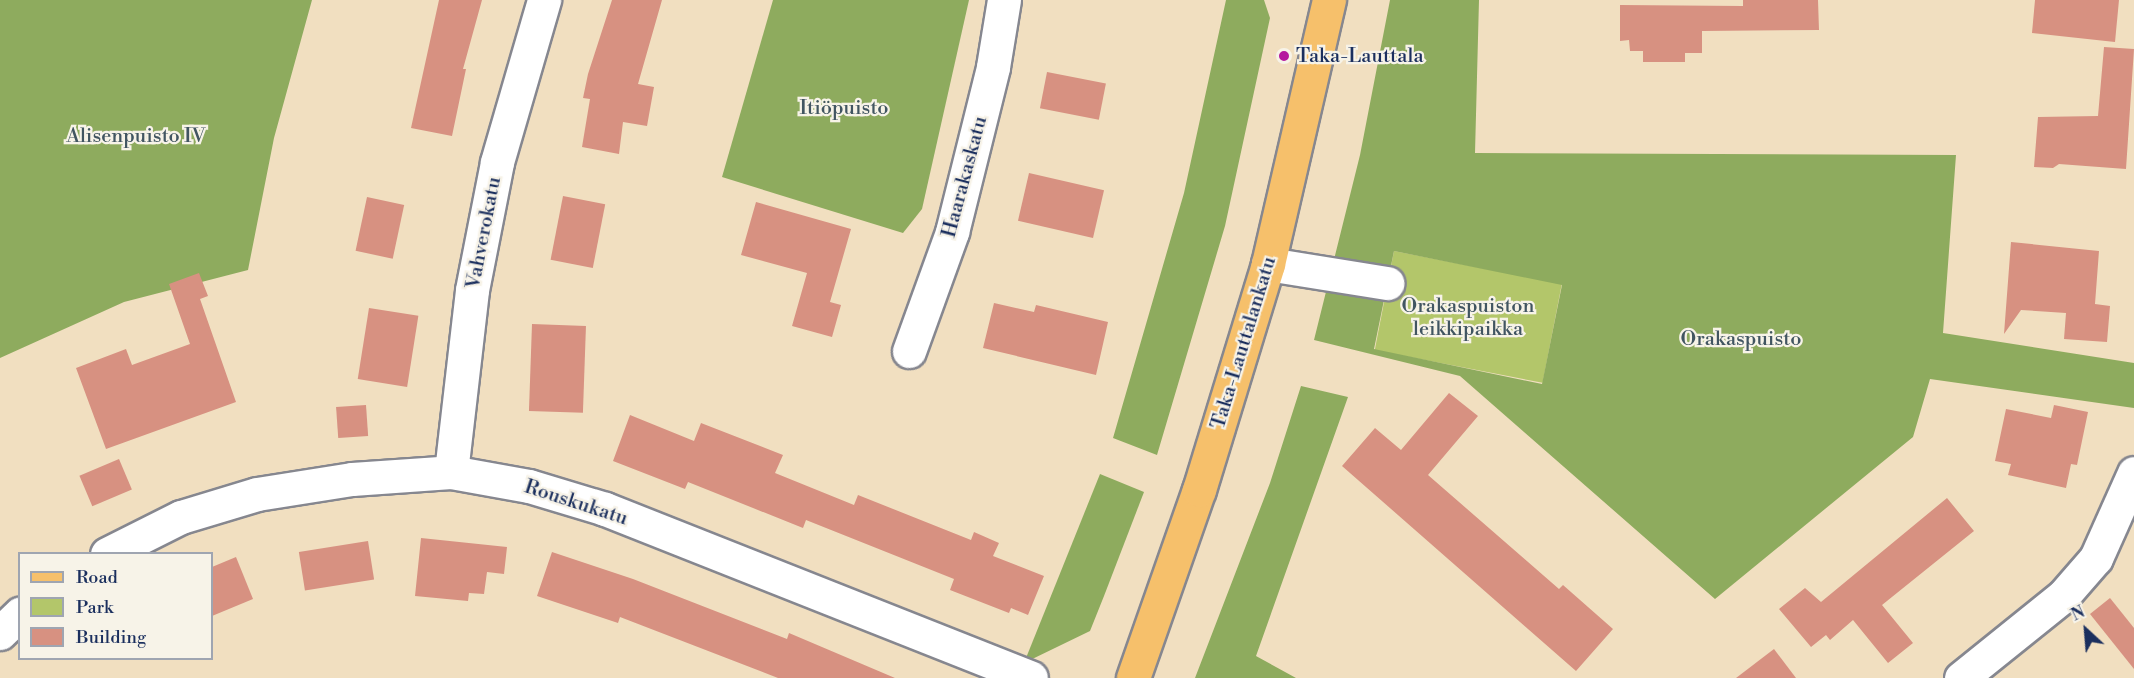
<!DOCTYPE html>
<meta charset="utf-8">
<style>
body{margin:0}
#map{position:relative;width:2134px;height:678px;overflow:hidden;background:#f1dfc0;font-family:"Libre Bodoni",serif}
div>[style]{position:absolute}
.green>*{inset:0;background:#b3c66a;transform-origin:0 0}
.forest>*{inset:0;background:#8eab5e}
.building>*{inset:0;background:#d79181;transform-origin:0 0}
.roads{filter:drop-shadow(2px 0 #86878f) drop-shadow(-2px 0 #86878f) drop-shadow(0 2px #86878f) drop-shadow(0 -2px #86878f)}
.minor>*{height:33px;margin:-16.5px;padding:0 16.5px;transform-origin:16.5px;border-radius:16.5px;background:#fff}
.major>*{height:33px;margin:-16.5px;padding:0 16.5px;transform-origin:16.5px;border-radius:16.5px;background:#f6c06b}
.dots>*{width:16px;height:16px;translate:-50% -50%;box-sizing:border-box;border:3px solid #f7f3e8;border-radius:50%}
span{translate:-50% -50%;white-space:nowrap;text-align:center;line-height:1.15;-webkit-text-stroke:4.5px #f7f3e8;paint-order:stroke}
.poi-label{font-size:20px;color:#1b2f5e}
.left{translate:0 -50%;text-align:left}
.park-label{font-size:20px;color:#415561}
.street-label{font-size:20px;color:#1b2f5e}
.legend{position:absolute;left:18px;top:552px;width:195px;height:108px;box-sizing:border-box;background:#f7f3e8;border:2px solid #9fa5b1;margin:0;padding:8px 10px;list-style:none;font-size:18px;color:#1b2f5e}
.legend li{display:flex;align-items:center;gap:12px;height:30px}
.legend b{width:30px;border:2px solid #9fa5b1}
.north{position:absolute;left:2056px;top:600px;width:60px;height:60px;-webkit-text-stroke:4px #f7f3e8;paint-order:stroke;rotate:334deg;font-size:16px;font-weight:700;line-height:24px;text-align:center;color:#1b2f5e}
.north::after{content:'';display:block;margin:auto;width:21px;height:27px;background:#1b2f5e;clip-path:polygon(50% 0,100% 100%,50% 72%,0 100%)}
</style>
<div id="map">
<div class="green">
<div style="left:1394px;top:251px;width:171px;height:101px;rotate:11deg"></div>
</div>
<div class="forest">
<div style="clip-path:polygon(0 0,312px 0,274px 138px,248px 270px,124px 302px,0 358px)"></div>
<div style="clip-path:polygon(773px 0,969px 0,922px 209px,903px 233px,722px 177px)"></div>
<div style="clip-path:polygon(1226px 0,1264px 0,1270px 18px,1225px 226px,1157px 455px,1113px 438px,1184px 193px)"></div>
<div style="clip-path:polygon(evenodd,1390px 0,1479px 0,1475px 153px,1956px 155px,1943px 333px,2134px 363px,2134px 408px,1930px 379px,1913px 437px,1715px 599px,1460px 376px,1314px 340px,1360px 155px,1390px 0,1394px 251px,1562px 285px,1542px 384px,1374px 349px,1394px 251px)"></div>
<div style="clip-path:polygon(1301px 386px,1348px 397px,1256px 656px,1296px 678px,1195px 678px,1270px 483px)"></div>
<div style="clip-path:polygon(1100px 474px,1144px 492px,1104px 596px,1090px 631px,1024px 663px)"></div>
</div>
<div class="building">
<div style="clip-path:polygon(439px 0,482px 0,463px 69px,466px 69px,452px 136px,411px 128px)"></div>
<div style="clip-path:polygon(612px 0,662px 0,638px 84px,654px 87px,647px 126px,623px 122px,619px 154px,582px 147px,590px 99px,583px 98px,588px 74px)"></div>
<div style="clip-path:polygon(1743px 0,1818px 0,1819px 30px,1702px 31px,1702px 53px,1685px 53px,1685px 62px,1643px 62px,1643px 51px,1630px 51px,1629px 40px,1620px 41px,1620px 5px,1743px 6px)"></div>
<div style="clip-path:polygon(2035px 0,2119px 0,2115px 42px,2032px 33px)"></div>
<div style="clip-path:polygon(2104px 47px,2134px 49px,2126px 169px,2059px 164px,2053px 168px,2034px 167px,2038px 117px,2098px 116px)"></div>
<div style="left:1047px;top:72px;width:60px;height:37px;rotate:11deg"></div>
<div style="left:1029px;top:173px;width:77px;height:49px;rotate:13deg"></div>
<div style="left:563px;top:196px;width:43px;height:65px;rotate:11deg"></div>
<div style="left:367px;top:197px;width:38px;height:55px;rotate:12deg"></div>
<div style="clip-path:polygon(756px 202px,851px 229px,830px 302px,841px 305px,832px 337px,792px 326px,807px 273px,741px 255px)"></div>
<div style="clip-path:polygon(2011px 242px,2099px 251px,2095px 304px,2110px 306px,2107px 342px,2064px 339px,2066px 313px,2021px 310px,2004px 334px)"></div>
<div style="clip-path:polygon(199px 273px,208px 296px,200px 299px,236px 402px,106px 449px,76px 368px,126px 349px,132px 365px,190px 344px,169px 284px)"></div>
<div style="clip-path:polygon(994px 303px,1034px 312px,1036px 305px,1108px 322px,1096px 375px,983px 348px)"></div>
<div style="left:369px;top:308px;width:50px;height:72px;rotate:9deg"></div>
<div style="left:532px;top:324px;width:54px;height:87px;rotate:2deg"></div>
<div style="clip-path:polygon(1449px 393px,1478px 416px,1428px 475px,1559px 589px,1563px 585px,1613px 629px,1576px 671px,1342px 466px,1375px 428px,1401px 450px)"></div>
<div style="left:366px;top:405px;width:31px;height:30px;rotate:86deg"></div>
<div style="clip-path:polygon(2054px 405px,2088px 412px,2077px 465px,2071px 464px,2066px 488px,2008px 475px,2011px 464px,1995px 461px,2006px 409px,2051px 418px)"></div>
<div style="clip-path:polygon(630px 415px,694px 441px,701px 423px,783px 455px,775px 473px,854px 505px,858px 495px,971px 540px,974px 532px,999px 543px,993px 556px,1044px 576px,1028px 615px,1011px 608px,1009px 613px,950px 590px,954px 579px,806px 520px,803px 528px,688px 482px,685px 489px,613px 461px)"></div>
<div style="left:119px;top:459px;width:33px;height:43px;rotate:67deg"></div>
<div style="clip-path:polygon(1947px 498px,1974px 531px,1882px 605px,1913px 643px,1888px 663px,1853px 620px,1830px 640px,1826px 635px,1811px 647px,1779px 609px,1805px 588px,1821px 602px)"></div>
<div style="clip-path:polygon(421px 538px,507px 547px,504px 574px,487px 572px,484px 594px,469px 593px,468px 601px,415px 596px)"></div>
<div style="left:368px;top:541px;width:39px;height:70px;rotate:81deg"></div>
<div style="clip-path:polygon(552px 552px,633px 579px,787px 639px,789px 633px,895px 678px,778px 678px,620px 617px,618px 623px,537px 596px)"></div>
<div style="clip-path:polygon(236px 557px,253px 599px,212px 616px,212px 567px)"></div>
<div style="clip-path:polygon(2110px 598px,2134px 628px,2134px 669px,2090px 614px)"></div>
<div style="clip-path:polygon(1774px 649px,1796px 678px,1736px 678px)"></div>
</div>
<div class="roads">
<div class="minor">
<div style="left:1268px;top:264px;width:121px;rotate:9.1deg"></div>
<div style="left:909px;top:351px;width:127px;rotate:-70.1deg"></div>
<div style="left:952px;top:232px;width:170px;rotate:-76deg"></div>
<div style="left:993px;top:67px;width:68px;rotate:-80.7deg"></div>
<div style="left:451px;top:472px;width:183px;rotate:-83.4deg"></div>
<div style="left:472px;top:290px;width:130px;rotate:-78.9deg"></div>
<div style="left:497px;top:162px;width:169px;rotate:-73.8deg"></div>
<div style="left:107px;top:554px;width:83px;rotate:-26.6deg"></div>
<div style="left:181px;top:517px;width:79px;rotate:-16.8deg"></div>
<div style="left:257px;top:494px;width:96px;rotate:-9deg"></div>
<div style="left:352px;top:479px;width:99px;rotate:-4deg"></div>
<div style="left:451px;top:472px;width:79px;rotate:10.2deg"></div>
<div style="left:529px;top:486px;width:79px;rotate:16.8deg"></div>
<div style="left:605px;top:509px;width:458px;rotate:21.6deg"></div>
<div style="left:0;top:633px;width:28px;rotate:-44deg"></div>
<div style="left:1961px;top:678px;width:131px;rotate:-38.8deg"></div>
<div style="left:2063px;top:596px;width:50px;rotate:-49deg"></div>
<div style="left:2096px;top:558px;width:93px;rotate:-65.9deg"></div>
</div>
<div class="major">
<div style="left:1133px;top:678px;width:199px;rotate:-70.7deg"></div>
<div style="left:1199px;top:490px;width:236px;rotate:-73deg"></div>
<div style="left:1268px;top:264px;width:271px;rotate:-77deg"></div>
</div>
</div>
<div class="dots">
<div style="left:1284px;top:56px;background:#b5179e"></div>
</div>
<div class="poi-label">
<span class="left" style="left:1296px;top:56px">Taka-Lauttala</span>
</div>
<div class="park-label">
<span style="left:844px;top:108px">Itiöpuisto</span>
<span style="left:136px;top:136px">Alisenpuisto IV</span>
<span style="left:1468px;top:318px">Orakaspuiston<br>leikkipaikka</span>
<span style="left:1741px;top:339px">Orakaspuisto</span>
</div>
<div class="street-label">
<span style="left:965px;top:177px;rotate:-75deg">Haarakaskatu</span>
<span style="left:484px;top:233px;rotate:-79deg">Vahverokatu</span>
<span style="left:1244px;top:343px;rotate:-73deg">Taka-Lauttalankatu</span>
<span style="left:576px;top:503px;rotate:18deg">Rouskukatu</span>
</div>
<ul class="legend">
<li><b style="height:8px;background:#f6c06b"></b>Road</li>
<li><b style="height:16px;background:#b3c66a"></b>Park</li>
<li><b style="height:16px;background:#d79181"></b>Building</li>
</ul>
<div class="north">N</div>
</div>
